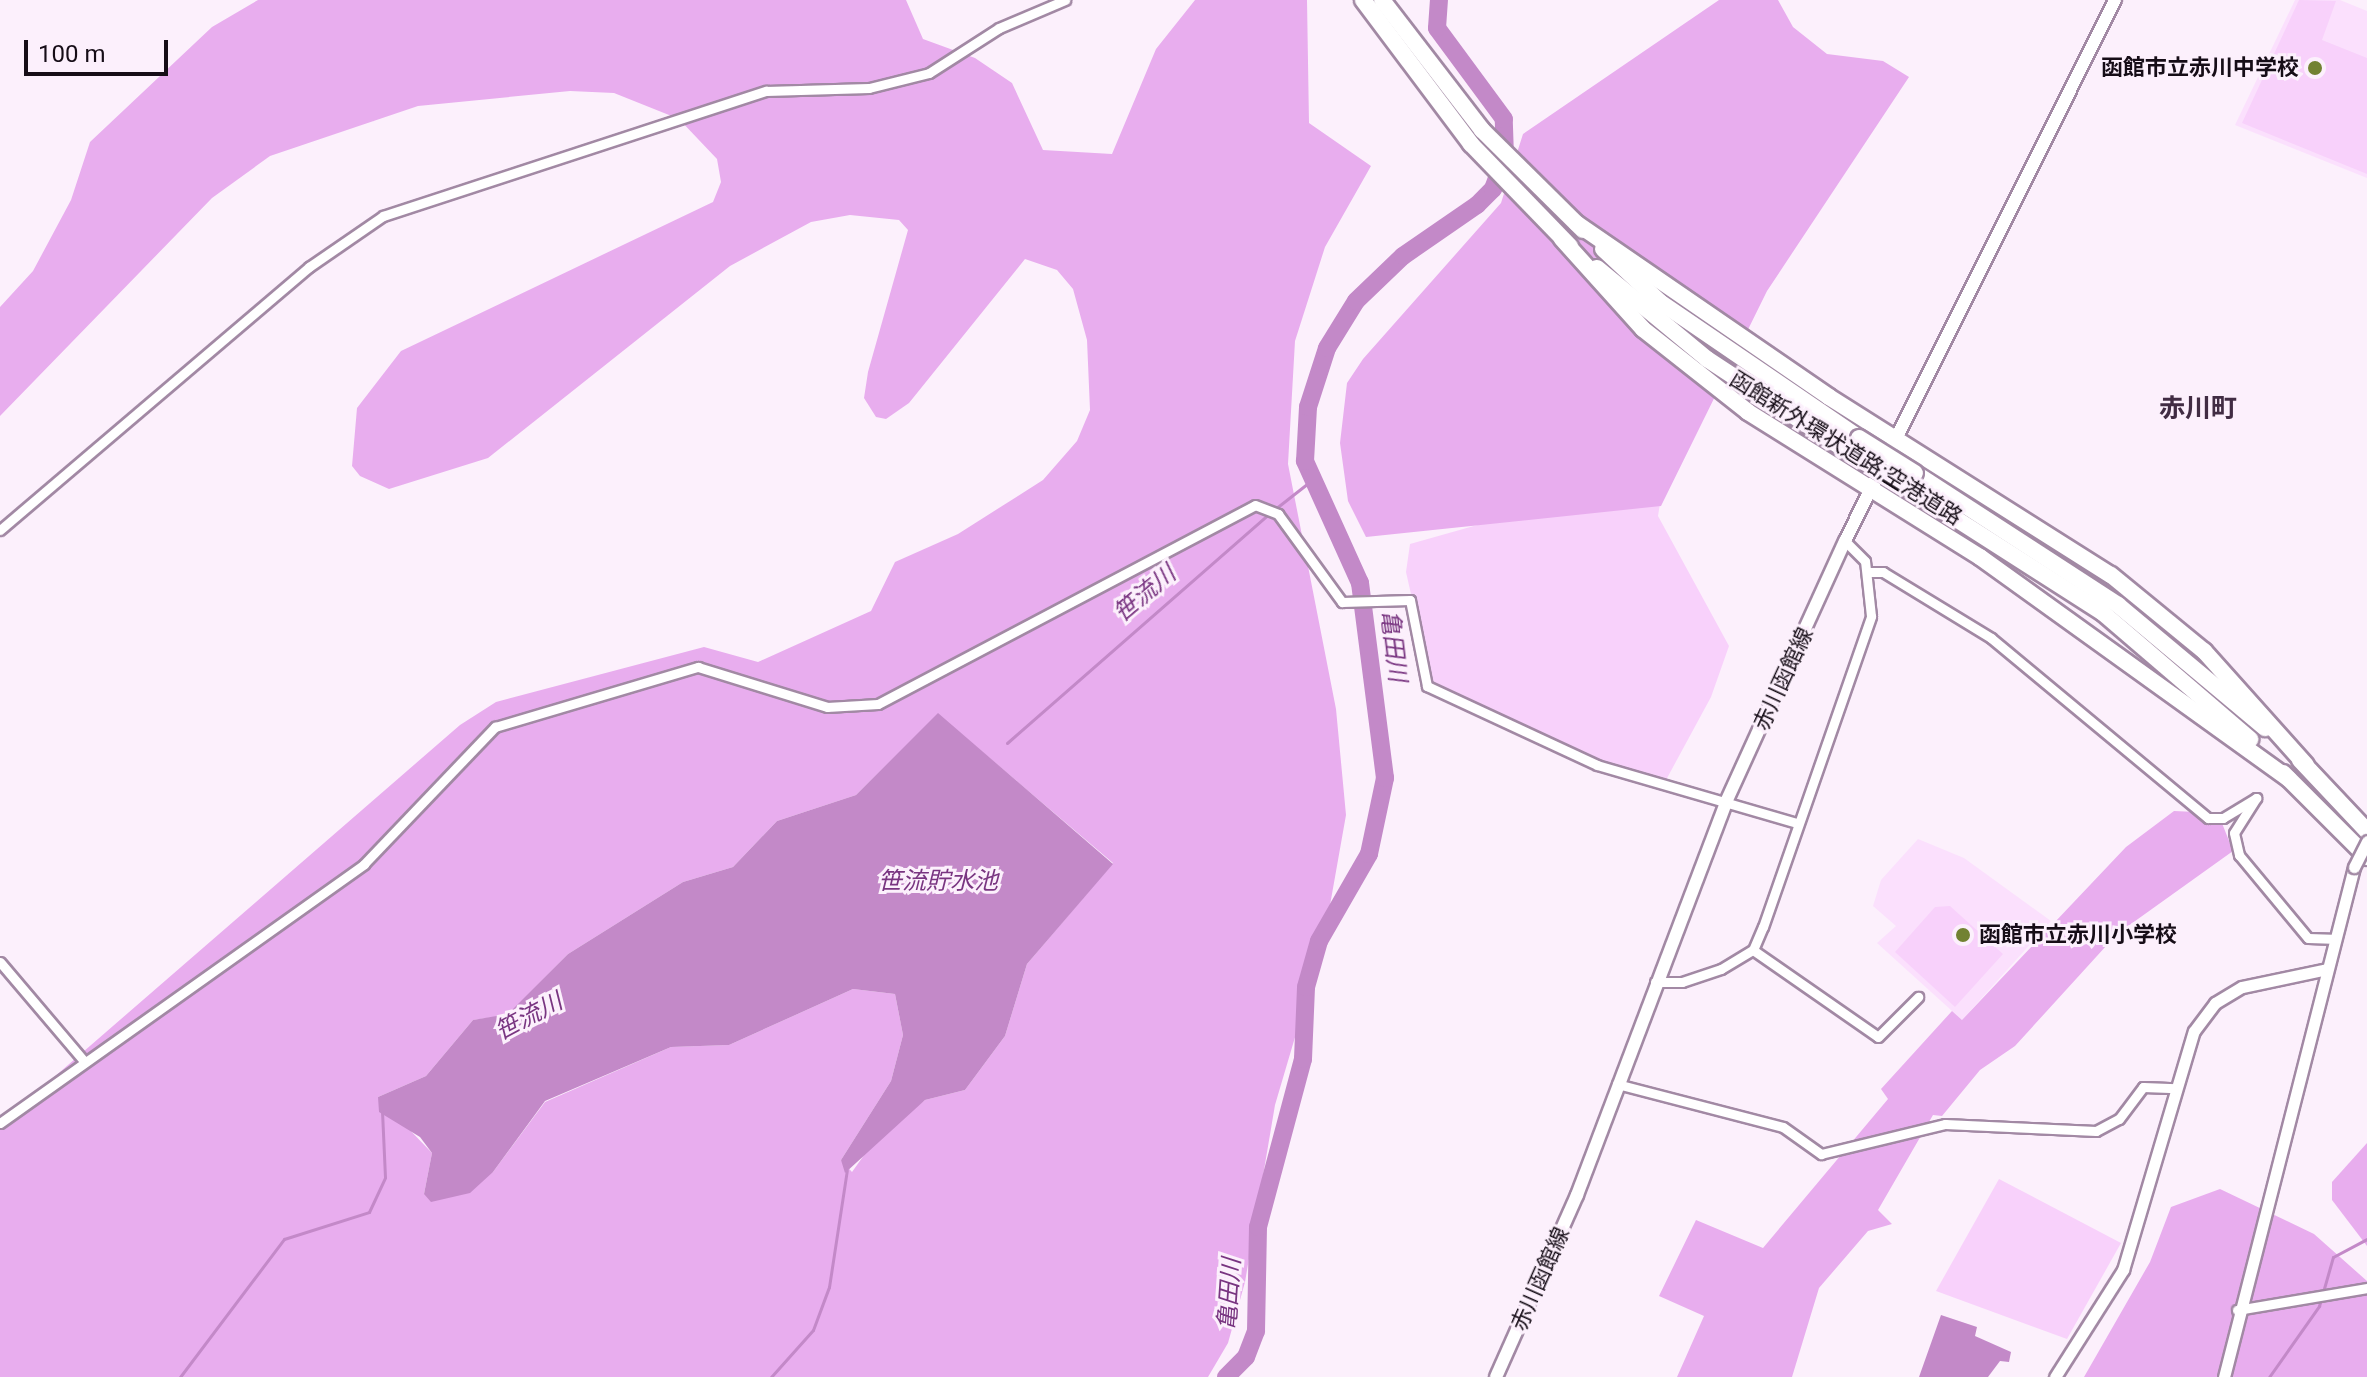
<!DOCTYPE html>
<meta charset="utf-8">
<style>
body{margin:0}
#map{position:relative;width:2367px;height:1377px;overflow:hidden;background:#fcf0fc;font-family:Roboto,"Noto Sans JP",sans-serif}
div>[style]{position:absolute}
.built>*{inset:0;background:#fbe0fd}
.green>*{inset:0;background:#f8d1fb}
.forest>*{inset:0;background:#e8adee}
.water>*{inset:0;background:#c389c8}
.stream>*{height:3px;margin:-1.5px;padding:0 1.5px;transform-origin:1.5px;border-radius:1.5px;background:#c389c8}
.river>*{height:18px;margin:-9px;padding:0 9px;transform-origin:9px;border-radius:9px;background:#c389c8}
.roads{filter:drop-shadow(2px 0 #a289a4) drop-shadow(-2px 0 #a289a4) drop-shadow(0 2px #a289a4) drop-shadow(0 -2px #a289a4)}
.minor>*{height:9px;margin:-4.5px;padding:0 4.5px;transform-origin:4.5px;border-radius:4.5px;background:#fff}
.tertiary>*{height:11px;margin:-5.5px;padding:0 5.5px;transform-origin:5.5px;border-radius:5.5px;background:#fff}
.secondary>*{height:12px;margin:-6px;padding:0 6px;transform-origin:6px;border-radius:6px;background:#fff}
.motorway>*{height:16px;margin:-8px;padding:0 8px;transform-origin:8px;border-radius:8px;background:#fff}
.bridges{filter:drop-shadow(2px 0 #a289a4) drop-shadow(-2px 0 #a289a4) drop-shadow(0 2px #a289a4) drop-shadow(0 -2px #a289a4)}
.tertiary-bridge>*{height:11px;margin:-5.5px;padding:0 5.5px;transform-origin:5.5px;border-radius:5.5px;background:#fff}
.motorway-bridge>*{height:16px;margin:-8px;padding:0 8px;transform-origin:8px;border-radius:8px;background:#fff}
.dots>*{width:22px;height:22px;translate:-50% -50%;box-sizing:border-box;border:4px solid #fcf0fc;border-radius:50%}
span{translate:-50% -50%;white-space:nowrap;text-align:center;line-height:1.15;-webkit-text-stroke:6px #fcf0fc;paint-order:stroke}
.poi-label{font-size:22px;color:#160d17;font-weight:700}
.right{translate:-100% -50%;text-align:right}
.left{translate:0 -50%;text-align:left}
.street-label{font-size:22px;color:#160d17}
.water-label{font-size:24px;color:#793581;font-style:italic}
.quarter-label{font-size:26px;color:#412c43;font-weight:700}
.scale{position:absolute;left:24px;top:40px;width:144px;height:36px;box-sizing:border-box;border:4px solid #160d17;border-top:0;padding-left:10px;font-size:24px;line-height:28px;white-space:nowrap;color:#160d17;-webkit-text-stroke:6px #fcf0fc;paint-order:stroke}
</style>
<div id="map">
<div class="built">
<div style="clip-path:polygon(2295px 0,2340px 0,2367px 11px,2367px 178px,2235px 125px)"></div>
<div style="clip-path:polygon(1918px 839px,1964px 858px,2051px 921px,1962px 1020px,1877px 943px,1896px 926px,1873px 906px,1881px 880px)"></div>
</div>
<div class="green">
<div style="clip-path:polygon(2299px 0,2336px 1px,2322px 40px,2367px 58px,2367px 174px,2242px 123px)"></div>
<div style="clip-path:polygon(1665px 472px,1658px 516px,1729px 646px,1711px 697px,1666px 780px,1601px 761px,1431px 683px,1406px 572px,1410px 544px)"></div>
<div style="clip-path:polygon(1950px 906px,2003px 954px,1955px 1007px,1895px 952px,1935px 907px)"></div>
<div style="clip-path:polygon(1999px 1179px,2121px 1243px,2067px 1339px,1936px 1291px)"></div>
</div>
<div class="forest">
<div style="clip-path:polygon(evenodd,258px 0,906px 0,923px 39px,975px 58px,1012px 83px,1043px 150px,1112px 154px,1156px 49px,1195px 0,1307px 0,1309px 123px,1371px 166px,1325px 247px,1295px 341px,1288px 464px,1336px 709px,1346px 815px,1324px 939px,1275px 1105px,1245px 1282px,1228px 1343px,1208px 1377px,0 1377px,0 1124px,460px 725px,496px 702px,704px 647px,758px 662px,871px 611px,895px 562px,958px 534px,1043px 480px,1077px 441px,1090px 410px,1087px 340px,1073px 289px,1057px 270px,1025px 259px,909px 403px,886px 419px,876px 417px,864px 398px,868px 372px,908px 230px,899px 220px,850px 215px,811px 222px,730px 266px,488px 458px,389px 489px,360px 476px,352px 466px,357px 408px,401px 351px,713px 202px,721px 182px,717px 159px,679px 119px,614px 93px,570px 91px,418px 106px,270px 156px,212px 198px,0 416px,0 307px,33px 271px,71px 200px,90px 142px,212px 27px,258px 0,938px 714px,1113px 863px,1027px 964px,1005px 1036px,965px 1090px,925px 1100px,877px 1137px,852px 1172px,841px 1160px,891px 1081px,903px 1035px,895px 994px,853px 989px,729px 1045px,671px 1047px,545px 1102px,493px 1172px,424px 1194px,432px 1153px,378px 1097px,426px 1076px,473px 1020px,508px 1015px,568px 954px,683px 882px,733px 867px,777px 821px,856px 795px,938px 714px)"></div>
<div style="clip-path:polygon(1719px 0,1778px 0,1793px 27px,1827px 54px,1883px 61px,1909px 77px,1767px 291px,1661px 506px,1366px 537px,1348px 501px,1340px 443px,1347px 383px,1363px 359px,1501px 203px,1523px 134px)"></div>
<div style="clip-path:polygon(2174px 811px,2218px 813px,2233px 851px,2117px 934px,2015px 1046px,1980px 1070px,1942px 1116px,1933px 1115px,1878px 1210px,1892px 1224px,1868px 1231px,1819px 1288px,1792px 1377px,1677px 1377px,1704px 1316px,1659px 1296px,1696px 1220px,1763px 1248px,1888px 1099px,1881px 1089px,1952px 1011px,1962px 1020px,2126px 847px)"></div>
<div style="clip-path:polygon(2367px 1143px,2367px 1246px,2332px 1200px,2332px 1182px)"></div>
<div style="clip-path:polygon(2220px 1189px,2314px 1234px,2367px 1281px,2367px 1377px,2084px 1377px,2150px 1262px,2171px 1207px)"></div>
</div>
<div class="water">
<div style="clip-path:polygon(938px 713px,1113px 864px,1027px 964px,1005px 1036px,965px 1090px,925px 1100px,845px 1173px,841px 1160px,891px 1081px,903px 1035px,895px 994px,853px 989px,729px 1045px,671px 1047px,545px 1101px,493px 1172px,470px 1193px,431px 1202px,424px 1194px,432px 1153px,420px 1137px,379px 1112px,378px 1097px,426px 1076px,473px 1020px,508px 1014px,568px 954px,683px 882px,733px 867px,777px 821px,856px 795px)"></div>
<div style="clip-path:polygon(1941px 1315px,1977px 1327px,1975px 1336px,2011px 1352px,2009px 1362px,2000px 1361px,1988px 1377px,1919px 1377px)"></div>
</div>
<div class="stream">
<div style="left:1275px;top:509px;width:47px;rotate:-38.1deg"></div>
<div style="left:1007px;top:743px;width:348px;rotate:-41.2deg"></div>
<div style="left:180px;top:1377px;width:173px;rotate:-53deg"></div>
<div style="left:284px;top:1239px;width:89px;rotate:-17.6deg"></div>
<div style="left:369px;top:1212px;width:38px;rotate:-65deg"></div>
<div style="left:385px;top:1177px;width:65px;rotate:-92.6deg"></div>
<div style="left:771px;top:1377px;width:63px;rotate:-48.2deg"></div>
<div style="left:813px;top:1330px;width:46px;rotate:-69.6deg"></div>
<div style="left:829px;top:1287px;width:118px;rotate:-81.3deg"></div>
<div style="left:2269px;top:1377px;width:87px;rotate:-54.8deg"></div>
<div style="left:2319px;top:1306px;width:51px;rotate:-74.1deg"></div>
<div style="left:2333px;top:1257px;width:38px;rotate:-28deg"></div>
</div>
<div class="river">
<div style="left:1226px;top:1377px;width:28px;rotate:-45deg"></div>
<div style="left:1246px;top:1357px;width:28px;rotate:-69deg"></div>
<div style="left:1256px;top:1331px;width:104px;rotate:-88.9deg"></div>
<div style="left:1258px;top:1227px;width:174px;rotate:-75deg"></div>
<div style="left:1303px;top:1059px;width:72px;rotate:-87.6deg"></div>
<div style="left:1306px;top:987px;width:48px;rotate:-74.2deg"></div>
<div style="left:1319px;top:941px;width:100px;rotate:-60.1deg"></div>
<div style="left:1369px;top:854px;width:78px;rotate:-78.1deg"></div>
<div style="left:1385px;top:778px;width:197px;rotate:-97.3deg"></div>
<div style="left:1360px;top:583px;width:134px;rotate:-114.3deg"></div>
<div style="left:1305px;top:461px;width:54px;rotate:-86.8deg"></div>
<div style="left:1308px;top:407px;width:62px;rotate:-72.1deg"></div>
<div style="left:1327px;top:348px;width:55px;rotate:-58.3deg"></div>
<div style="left:1356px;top:301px;width:65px;rotate:-43.8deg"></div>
<div style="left:1403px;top:256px;width:90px;rotate:-34.6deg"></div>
<div style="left:1477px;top:205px;width:23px;rotate:-45deg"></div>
<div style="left:1493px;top:189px;width:35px;rotate:-70deg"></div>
<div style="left:1505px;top:156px;width:37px;rotate:-92deg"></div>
<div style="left:1504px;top:119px;width:113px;rotate:-126.4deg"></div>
<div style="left:1437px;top:28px;width:28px;rotate:-86deg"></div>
</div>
<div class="roads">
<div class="minor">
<div style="left:0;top:530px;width:406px;rotate:-40.4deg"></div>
<div style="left:309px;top:267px;width:90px;rotate:-34.6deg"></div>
<div style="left:383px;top:216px;width:403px;rotate:-18.1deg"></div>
<div style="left:766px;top:91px;width:103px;rotate:-1.7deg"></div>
<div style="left:869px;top:88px;width:62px;rotate:-14deg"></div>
<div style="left:929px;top:73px;width:83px;rotate:-32.7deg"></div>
<div style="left:999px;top:28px;width:72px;rotate:-23deg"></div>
<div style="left:1869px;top:572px;width:14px"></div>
<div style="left:1883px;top:572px;width:127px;rotate:31.4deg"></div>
<div style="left:1991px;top:638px;width:282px;rotate:39.7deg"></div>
<div style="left:2208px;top:818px;width:15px"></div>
<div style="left:2223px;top:818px;width:39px;rotate:-31deg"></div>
<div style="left:2256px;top:798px;width:41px;rotate:122.2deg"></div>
<div style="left:2234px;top:833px;width:23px;rotate:77deg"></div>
<div style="left:2239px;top:855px;width:108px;rotate:50.3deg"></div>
<div style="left:2308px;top:938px;width:23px;rotate:2deg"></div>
<div style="left:1753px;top:950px;width:152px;rotate:34.8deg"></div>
<div style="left:1878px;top:1037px;width:57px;rotate:-45deg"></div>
<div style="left:0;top:962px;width:130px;rotate:49.7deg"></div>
<div style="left:1655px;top:982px;width:27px"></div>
<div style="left:1682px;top:982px;width:41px;rotate:-18.4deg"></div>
<div style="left:1721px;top:969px;width:37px;rotate:-31deg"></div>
<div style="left:1753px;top:950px;width:25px;rotate:-67deg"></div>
<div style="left:1763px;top:927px;width:329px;rotate:-70.8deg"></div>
<div style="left:1871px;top:616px;width:55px;rotate:-96.2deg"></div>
<div style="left:1865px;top:561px;width:28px;rotate:-135deg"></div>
<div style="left:1617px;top:1084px;width:171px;rotate:14.5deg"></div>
<div style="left:1783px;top:1127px;width:47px;rotate:35.4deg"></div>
<div style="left:1821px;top:1154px;width:128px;rotate:-13.6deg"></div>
<div style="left:1945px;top:1124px;width:151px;rotate:2.7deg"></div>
<div style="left:2096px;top:1131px;width:26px;rotate:-28deg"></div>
<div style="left:2119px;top:1119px;width:40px;rotate:-53deg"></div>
<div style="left:2143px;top:1087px;width:33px;rotate:2deg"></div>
<div style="left:0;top:1123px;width:447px;rotate:-35.4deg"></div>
<div style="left:364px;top:864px;width:190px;rotate:-46.3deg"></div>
<div style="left:495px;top:727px;width:212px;rotate:-16.5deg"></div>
<div style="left:698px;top:667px;width:135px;rotate:17.2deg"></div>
<div style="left:827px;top:707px;width:51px;rotate:-3.4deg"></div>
<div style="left:878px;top:704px;width:426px;rotate:-27.8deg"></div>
<div style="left:1255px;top:505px;width:25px;rotate:21deg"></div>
<div style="left:1278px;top:514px;width:109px;rotate:54deg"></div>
<div style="left:1342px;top:602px;width:68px;rotate:-1.7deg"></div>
<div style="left:1410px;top:600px;width:88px;rotate:78.8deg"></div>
<div style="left:1427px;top:686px;width:187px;rotate:24.9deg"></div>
<div style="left:1597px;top:765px;width:208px;rotate:16.2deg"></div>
<div style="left:2237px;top:1310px;width:132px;rotate:-9.6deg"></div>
</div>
<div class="tertiary">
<div style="left:2055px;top:1377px;width:127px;rotate:-57.6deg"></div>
<div style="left:2123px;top:1270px;width:249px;rotate:-73.5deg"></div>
<div style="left:2194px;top:1031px;width:35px;rotate:-53deg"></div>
<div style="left:2215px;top:1003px;width:31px;rotate:-31deg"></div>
<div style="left:2242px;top:987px;width:83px;rotate:-11.9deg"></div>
<div style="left:2224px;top:1377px;width:526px;rotate:-75.7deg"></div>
</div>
<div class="secondary">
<div style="left:1496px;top:1377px;width:199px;rotate:-66deg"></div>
<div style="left:1577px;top:1195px;width:420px;rotate:-69.2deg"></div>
<div style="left:1726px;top:802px;width:287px;rotate:-65.5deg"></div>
<div style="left:1845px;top:541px;width:605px;rotate:-63.48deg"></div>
</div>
<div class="motorway">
<div style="left:1363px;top:0;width:180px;rotate:53.1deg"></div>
<div style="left:1471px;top:144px;width:142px;rotate:45.9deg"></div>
<div style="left:1382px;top:0;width:164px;rotate:52.4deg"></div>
<div style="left:1482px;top:130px;width:142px;rotate:44.7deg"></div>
<div style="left:1576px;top:223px;width:307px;rotate:34.5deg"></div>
<div style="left:1829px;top:397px;width:333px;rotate:32.3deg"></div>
<div style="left:2111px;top:575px;width:120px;rotate:39.3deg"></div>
<div style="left:2204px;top:651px;width:153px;rotate:48.2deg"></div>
<div style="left:1562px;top:239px;width:121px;rotate:48deg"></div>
<div style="left:1643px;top:329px;width:134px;rotate:38.3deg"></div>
<div style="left:1748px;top:412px;width:274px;rotate:32deg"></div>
<div style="left:1980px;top:557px;width:380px;rotate:35.7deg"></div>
<div style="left:1603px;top:249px;width:78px;rotate:42.9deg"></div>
<div style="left:1660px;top:302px;width:241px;rotate:34.3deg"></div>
<div style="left:1597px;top:268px;width:143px;rotate:39.6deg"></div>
<div style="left:1707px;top:359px;width:178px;rotate:33.3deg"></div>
<div style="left:1915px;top:473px;width:242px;rotate:33deg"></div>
<div style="left:2118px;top:605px;width:192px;rotate:39.9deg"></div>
<div style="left:1911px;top:490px;width:228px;rotate:32.6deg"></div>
<div style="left:2103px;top:613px;width:194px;rotate:40.6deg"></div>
<div style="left:2300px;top:760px;width:98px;rotate:46.7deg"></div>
<div style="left:2283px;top:773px;width:119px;rotate:45deg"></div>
</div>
</div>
<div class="bridges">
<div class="tertiary-bridge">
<div style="left:2354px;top:867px;width:29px;rotate:-63deg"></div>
</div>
<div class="motorway-bridge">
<div style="left:1859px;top:438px;width:66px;rotate:32deg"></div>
<div style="left:1856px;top:457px;width:64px;rotate:31deg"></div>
</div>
</div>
<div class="dots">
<div style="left:2315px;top:68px;background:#728232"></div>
<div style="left:1963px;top:935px;background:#728232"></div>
</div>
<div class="poi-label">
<span class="right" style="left:2299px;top:68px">函館市立赤川中学校</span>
<span class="left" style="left:1979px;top:935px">函館市立赤川小学校</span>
</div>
<div class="street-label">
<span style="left:1846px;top:448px;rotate:32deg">函館新外環状道路;空港道路</span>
<span style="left:1783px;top:679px;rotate:-65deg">赤川函館線</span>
<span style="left:1540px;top:1279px;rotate:-66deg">赤川函館線</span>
</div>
<div class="water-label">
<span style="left:1145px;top:594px;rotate:-40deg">笹流川</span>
<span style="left:1393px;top:646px;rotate:83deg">亀田川</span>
<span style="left:938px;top:882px">笹流貯水池</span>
<span style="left:529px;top:1017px;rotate:-28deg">笹流川</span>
<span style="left:1230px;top:1294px;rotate:-86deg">亀田川</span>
</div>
<div class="quarter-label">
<span style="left:2198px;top:409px">赤川町</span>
</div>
<div class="scale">100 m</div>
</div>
